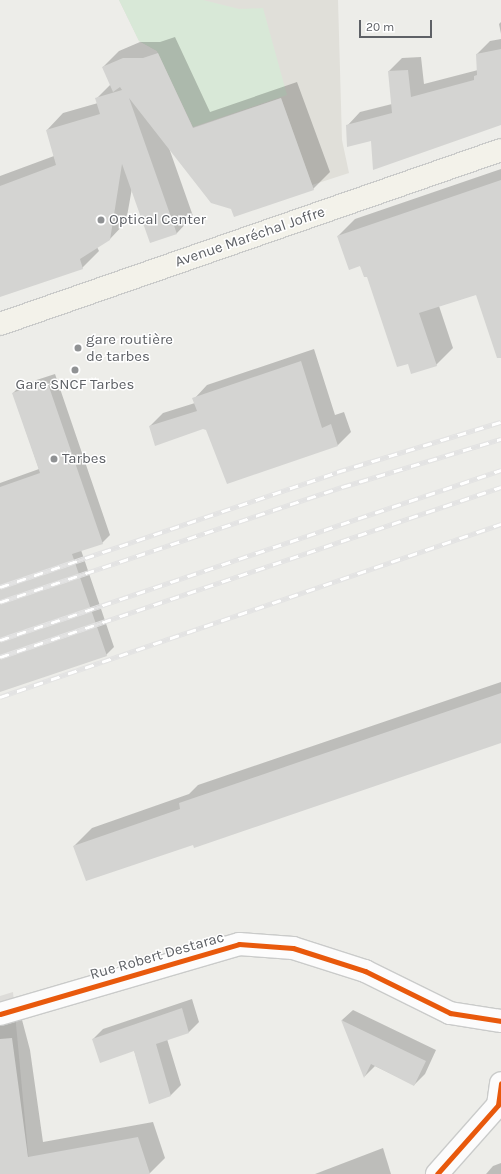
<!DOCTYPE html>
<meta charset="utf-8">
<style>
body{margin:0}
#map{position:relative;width:501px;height:1174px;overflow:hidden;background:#edede9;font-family:Karla,sans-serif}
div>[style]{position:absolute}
.industrial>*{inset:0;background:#dddcd9}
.education>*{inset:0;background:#e0dfd9}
.green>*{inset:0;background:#d8e8d7}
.shadow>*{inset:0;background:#0003}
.building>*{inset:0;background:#d4d4d2}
.roads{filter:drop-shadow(1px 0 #cacbca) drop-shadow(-1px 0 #cacbca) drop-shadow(0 1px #cacbca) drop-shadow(0 -1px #cacbca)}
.minor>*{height:22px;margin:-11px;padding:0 11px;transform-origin:11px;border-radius:11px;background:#fcfcfc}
.major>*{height:22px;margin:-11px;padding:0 11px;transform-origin:11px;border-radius:11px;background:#f3f2ea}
.rail>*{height:4.5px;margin-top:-2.25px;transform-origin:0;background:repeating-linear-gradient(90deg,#fff 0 9px,#e3e3e3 0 18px);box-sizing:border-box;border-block:1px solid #e3e3e3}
.cycleway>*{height:5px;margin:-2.5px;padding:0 2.5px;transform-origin:2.5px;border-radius:2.5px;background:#e8590c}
.dots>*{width:11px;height:11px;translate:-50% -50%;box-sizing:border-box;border:2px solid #fff;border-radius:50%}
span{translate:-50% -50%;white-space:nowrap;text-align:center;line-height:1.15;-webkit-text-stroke:3px #fff;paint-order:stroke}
.poi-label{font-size:15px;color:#5e6166}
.left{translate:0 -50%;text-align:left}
.street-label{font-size:15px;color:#5e6166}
.scale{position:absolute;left:359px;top:20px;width:73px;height:18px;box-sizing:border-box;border:2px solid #5e6166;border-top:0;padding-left:5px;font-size:12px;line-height:14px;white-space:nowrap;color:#5e6166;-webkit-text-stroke:3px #fff;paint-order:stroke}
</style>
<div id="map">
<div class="industrial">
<div style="clip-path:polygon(13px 992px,30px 1174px,0 1174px,0 996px)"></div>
</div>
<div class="education">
<div style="clip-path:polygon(119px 0,338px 0,342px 140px,349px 173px,312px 185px,281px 98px,193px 127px,157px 51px,139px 41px)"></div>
</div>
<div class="green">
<div style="clip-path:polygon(119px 0,203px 0,239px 9px,263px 8px,287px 95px,193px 127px,157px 51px,139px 41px)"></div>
</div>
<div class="shadow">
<div style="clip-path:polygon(501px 22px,501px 34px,499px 24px)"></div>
<div style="clip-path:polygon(175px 37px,210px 112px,297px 82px,330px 172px,313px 189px,232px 208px,169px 148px,193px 216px,177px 233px,151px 242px,132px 188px,126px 222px,110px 239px,97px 247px,99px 251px,82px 268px,0 296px,0 176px,54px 156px,47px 130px,63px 113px,98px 103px,96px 99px,111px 84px,103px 67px,119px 51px,140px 42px,160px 42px)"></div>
<div style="clip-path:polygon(501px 39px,501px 123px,371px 140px,347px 126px,360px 112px,392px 104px,389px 71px,402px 58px,421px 57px,424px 84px,478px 70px,477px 54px,490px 41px)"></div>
<div style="clip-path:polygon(501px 169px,501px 341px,477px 294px,439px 306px,453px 348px,436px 365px,409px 363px,367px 275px,338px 236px,355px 219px)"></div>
<div style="clip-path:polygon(314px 349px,335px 415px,344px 412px,351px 432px,338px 445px,203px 428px,150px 426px,163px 413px,195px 403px,194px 399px,207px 385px)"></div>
<div style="clip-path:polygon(55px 374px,110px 535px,102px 543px,81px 550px,114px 647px,106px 655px,0 691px,0 483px,39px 469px,13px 393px,21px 385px)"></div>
<div style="clip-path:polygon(501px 682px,501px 742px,194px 844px,74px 846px,92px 828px,189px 794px,198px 785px)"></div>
<div style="clip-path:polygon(192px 999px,199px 1022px,189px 1032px,167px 1039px,181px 1085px,171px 1095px,150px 1103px,134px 1050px,93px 1039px,103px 1029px)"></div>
<div style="clip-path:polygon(353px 1010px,436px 1050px,425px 1074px,414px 1085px,375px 1066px,365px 1076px,342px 1020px)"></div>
<div style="clip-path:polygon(21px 1016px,30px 1050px,43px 1142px,153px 1122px,165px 1158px,150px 1173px,0 1174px,0 1022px)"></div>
<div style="clip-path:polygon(383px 1148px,391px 1174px,315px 1174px)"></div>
<div style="clip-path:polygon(501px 1163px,501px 1174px,486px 1174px,493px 1166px)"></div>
</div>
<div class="building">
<div style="clip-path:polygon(501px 49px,501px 125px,373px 170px,371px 141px,347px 147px,346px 125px,392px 113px,388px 71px,408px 70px,411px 97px,474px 80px,474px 76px,477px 75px,476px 54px)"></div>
<div style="clip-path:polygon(158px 53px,193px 128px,281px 98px,314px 190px,234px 217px,231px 209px,211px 203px,129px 98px,177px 234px,150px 243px,122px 164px,110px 240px,80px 259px,83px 269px,0 297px,0 186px,56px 165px,46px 130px,100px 114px,95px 98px,122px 90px,120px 87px,113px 92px,102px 67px,123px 58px,143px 58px)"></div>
<div style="clip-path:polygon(501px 180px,501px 358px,497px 358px,476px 295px,419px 313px,437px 366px,411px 374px,408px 364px,397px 367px,367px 277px,364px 277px,360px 266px,349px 270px,337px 236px)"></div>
<div style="clip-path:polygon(301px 361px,322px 428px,331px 424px,338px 446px,227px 484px,206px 430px,203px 429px,155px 446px,149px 426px,197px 411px,192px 398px)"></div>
<div style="clip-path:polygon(47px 381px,103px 544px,72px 554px,107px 656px,0 692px,0 487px,40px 473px,12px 393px)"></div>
<div style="clip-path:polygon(501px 693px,501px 743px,194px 848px,193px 845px,86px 881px,73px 846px,180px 809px,179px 803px)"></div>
<div style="clip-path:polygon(182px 1008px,189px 1033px,156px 1044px,171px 1096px,149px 1104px,134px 1051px,100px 1063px,92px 1039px)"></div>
<div style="clip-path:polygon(341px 1020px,426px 1061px,414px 1086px,371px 1064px,364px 1078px)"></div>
<div style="clip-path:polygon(12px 1038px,28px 1157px,138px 1137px,150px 1174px,0 1174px,0 1039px)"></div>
</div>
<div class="roads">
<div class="minor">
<div style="left:0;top:1014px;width:249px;rotate:-16.3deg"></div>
<div style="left:239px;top:944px;width:54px;rotate:4.2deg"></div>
<div style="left:293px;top:948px;width:76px;rotate:17.7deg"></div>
<div style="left:365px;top:971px;width:95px;rotate:26.3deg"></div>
<div style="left:450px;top:1013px;width:52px;rotate:8.9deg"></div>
<div style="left:437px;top:1174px;width:92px;rotate:-48.5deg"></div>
<div style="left:498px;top:1105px;width:22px;rotate:-82deg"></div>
</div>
<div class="major">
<div style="left:0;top:324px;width:530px;rotate:-19.15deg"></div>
</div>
</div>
<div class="rail">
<div style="left:0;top:587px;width:356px;rotate:-18.8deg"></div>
<div style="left:337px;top:472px;width:171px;rotate:-17deg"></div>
<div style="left:0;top:602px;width:361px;rotate:-18.6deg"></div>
<div style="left:342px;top:487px;width:166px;rotate:-16.8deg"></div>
<div style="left:0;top:640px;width:529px;rotate:-18.74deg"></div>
<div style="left:0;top:657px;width:529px;rotate:-18.74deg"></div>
<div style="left:0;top:697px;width:530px;rotate:-19.05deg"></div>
</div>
<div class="cycleway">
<div style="left:0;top:1014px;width:249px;rotate:-16.3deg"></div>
<div style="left:239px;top:944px;width:54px;rotate:4.2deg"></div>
<div style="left:293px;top:948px;width:76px;rotate:17.7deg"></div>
<div style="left:365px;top:971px;width:95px;rotate:26.3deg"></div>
<div style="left:450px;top:1013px;width:52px;rotate:8.9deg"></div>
<div style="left:437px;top:1174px;width:92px;rotate:-48.5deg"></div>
<div style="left:498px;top:1105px;width:22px;rotate:-82deg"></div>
</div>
<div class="dots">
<div style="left:101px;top:220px;background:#909294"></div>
<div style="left:78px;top:348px;background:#909294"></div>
<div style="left:75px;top:370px;background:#909294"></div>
<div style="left:54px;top:459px;background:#909294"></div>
</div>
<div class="poi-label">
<span class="left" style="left:109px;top:220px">Optical Center</span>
<span class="left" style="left:86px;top:348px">gare routière<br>de tarbes</span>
<span style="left:75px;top:385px">Gare SNCF Tarbes</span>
<span class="left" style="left:62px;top:459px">Tarbes</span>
</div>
<div class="street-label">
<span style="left:250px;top:237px;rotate:-19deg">Avenue Maréchal Joffre</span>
<span style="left:157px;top:956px;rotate:-16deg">Rue Robert Destarac</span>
</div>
<div class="scale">20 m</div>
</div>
